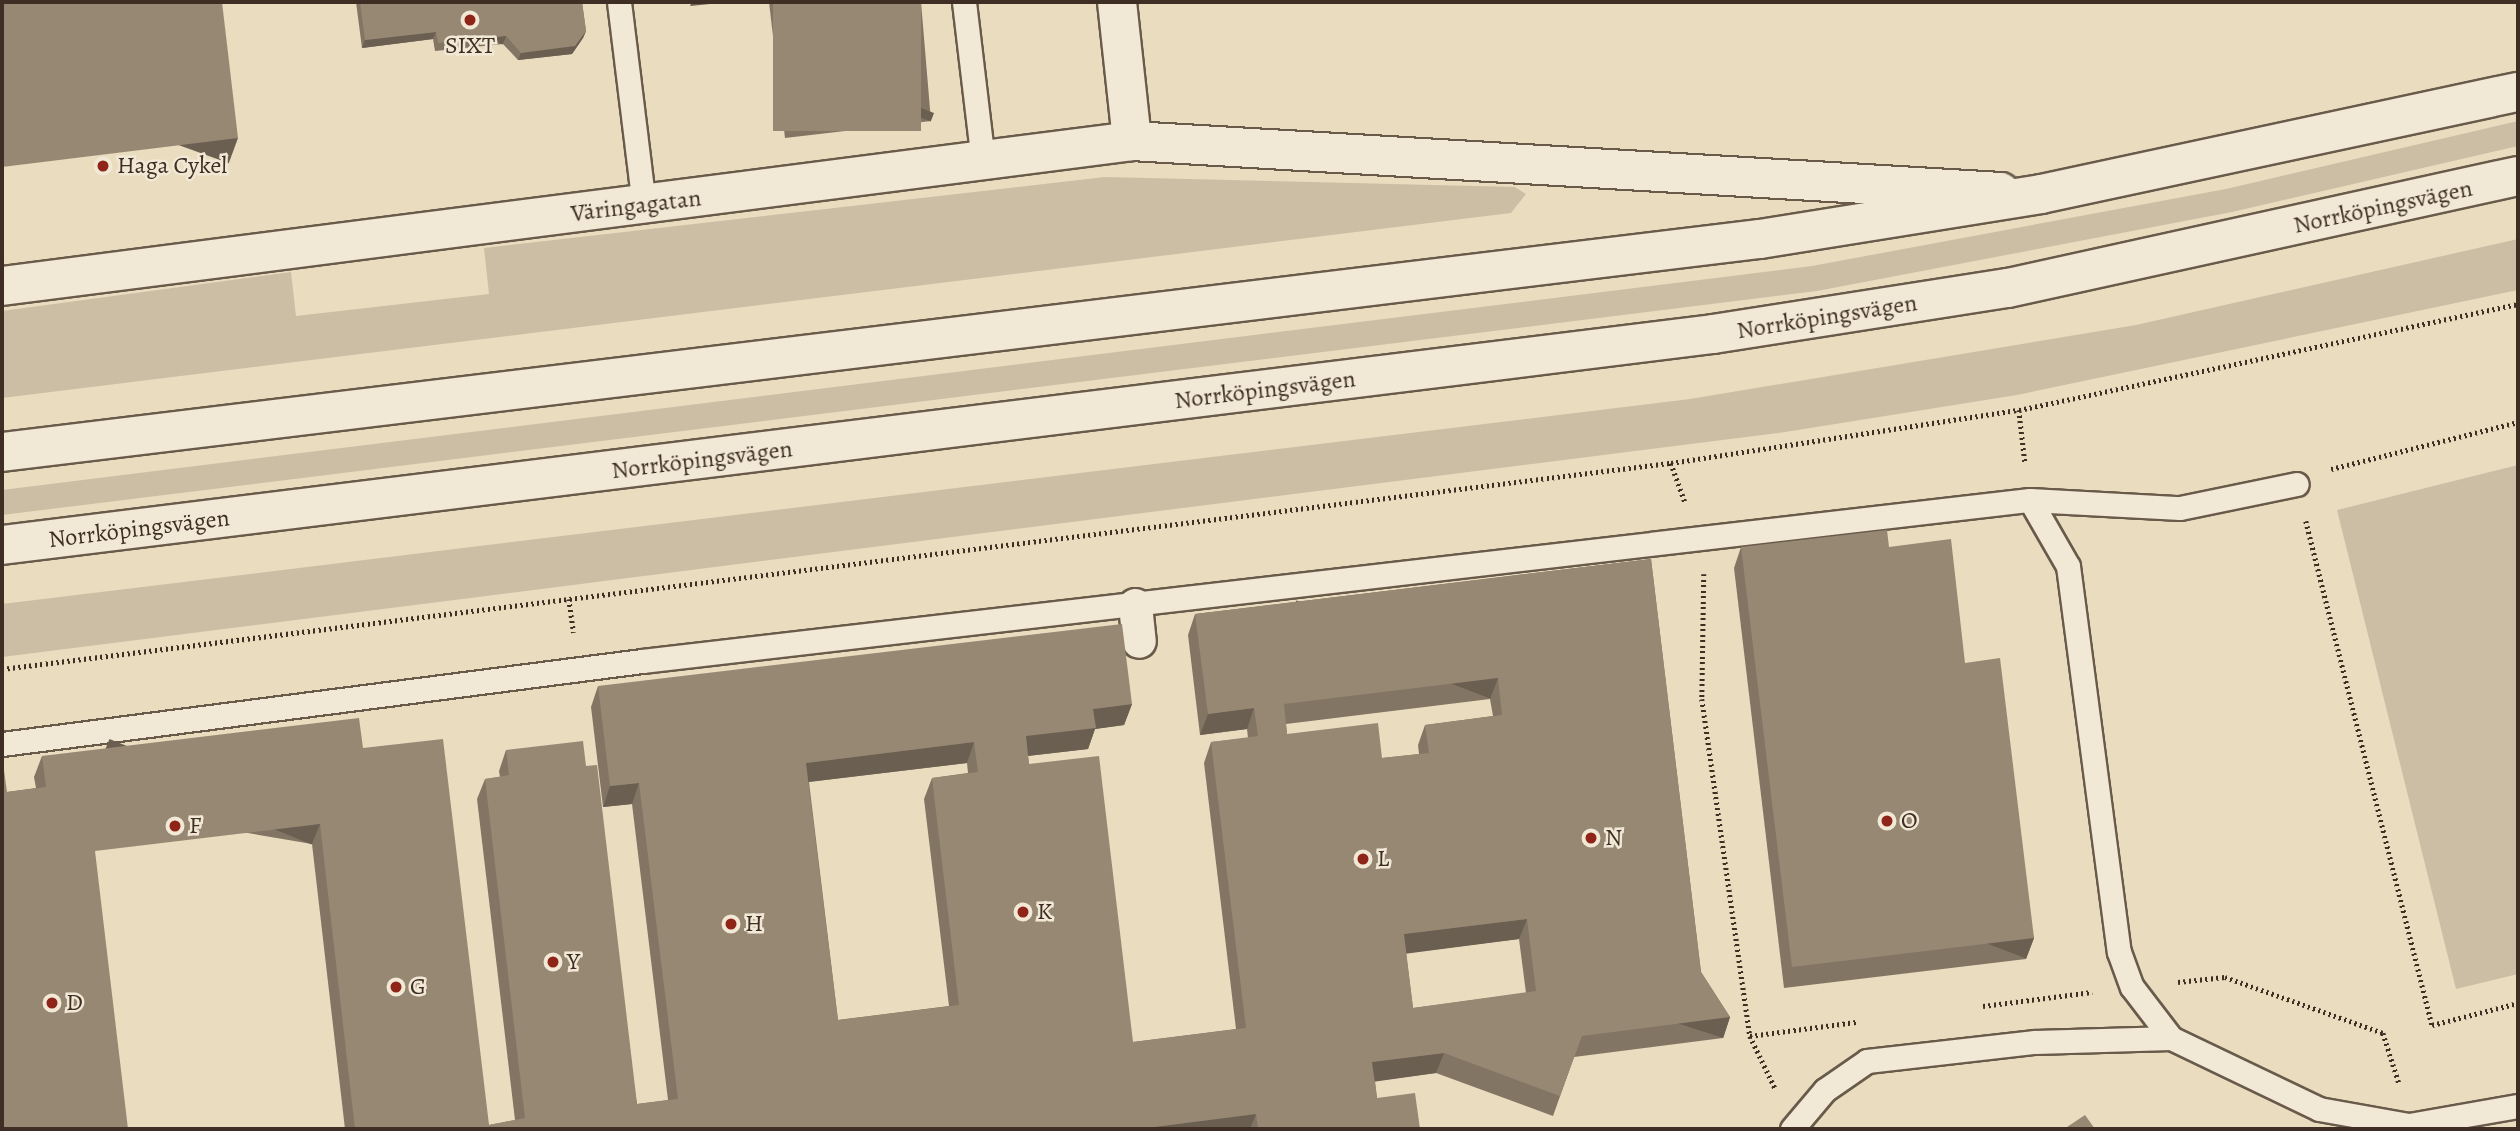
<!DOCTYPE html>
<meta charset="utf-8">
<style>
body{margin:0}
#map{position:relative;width:2520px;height:1131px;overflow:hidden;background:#e9dcbf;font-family:Alegreya,serif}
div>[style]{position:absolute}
.green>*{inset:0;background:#ccbea4}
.path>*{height:4.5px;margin-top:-2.25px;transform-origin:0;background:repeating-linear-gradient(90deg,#3e2e23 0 2px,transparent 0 5.5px)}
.roads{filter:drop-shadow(2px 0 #695a4a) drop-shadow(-2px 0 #695a4a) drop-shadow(0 2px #695a4a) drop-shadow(0 -2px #695a4a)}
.service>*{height:23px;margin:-11.5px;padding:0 11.5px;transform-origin:11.5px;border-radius:11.5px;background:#f1e8d5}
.pedestrian>*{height:33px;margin:-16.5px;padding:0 16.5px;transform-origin:16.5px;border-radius:16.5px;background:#f1e8d5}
.minor>*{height:38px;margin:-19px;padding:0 19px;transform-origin:19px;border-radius:19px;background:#f1e8d5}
.secondary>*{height:38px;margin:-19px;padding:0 19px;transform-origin:19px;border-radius:19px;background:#f1e8d5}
.wall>*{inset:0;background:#827564}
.shaded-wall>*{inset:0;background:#6a5f51;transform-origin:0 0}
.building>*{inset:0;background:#978874;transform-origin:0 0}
.dots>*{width:19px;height:19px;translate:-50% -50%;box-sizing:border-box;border:4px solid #f1e8d5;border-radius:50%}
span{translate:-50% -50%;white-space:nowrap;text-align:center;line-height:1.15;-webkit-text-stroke:5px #f1e8d5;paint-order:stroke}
.poi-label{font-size:24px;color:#3e2e23}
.left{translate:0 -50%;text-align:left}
.street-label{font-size:24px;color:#3e2e23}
.frame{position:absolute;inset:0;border:4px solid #3e2e23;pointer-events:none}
</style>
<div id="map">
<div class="green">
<div style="clip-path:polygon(2518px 121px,2518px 146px,2232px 212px,1817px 291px,2px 515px,2px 490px,1812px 266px,2226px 189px)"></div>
<div style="clip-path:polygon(1105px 177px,1515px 187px,1526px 194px,1511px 213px,2px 398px,2px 311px,291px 272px,296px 316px,489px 294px,484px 248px)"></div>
<div style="clip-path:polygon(2518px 239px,2518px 290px,2017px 395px,1785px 432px,2px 657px,2px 604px,1690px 399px,2136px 325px)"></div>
<div style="clip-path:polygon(2518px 465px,2518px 974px,2456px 989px,2337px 510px)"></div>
</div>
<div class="path">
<div style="left:2019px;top:410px;width:52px;rotate:83.4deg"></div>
<div style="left:1671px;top:463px;width:41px;rotate:70.3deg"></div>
<div style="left:2331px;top:469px;width:193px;rotate:-14.1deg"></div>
<div style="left:2306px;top:521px;width:520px;rotate:75.96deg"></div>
<div style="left:2432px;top:1025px;width:89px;rotate:-14.3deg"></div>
<div style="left:1704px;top:574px;width:125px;rotate:90.9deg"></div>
<div style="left:1702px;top:699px;width:340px;rotate:81.9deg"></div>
<div style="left:1750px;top:1036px;width:58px;rotate:64.3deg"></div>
<div style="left:569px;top:599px;width:34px;rotate:82deg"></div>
<div style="left:2px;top:669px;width:1682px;rotate:-7.04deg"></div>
<div style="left:1671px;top:463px;width:352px;rotate:-8.7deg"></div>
<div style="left:2019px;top:410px;width:510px;rotate:-11.99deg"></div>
<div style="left:2178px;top:982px;width:47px;rotate:-6.1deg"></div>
<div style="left:2225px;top:977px;width:168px;rotate:19.5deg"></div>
<div style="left:2383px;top:1033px;width:52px;rotate:72.3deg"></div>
<div style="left:1983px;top:1006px;width:110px;rotate:-7.3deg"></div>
<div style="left:1750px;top:1036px;width:107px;rotate:-7.5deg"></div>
</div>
<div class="roads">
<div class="service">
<div style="left:619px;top:2px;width:205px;rotate:83deg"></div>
<div style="left:964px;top:2px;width:160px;rotate:83.2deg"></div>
<div style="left:2030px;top:500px;width:150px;rotate:3.1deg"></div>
<div style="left:2180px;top:508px;width:119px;rotate:-11.6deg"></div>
<div style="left:2px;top:744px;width:645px;rotate:-7.39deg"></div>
<div style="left:642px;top:661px;width:1397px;rotate:-6.62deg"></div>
<div style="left:2030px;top:500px;width:76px;rotate:60.1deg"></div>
<div style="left:2068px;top:566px;width:389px;rotate:82.5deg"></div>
<div style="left:2119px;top:952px;width:37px;rotate:70deg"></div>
<div style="left:2132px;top:987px;width:64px;rotate:52.6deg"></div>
<div style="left:2171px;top:1038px;width:164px;rotate:25.6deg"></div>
<div style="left:2319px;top:1109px;width:91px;rotate:10.1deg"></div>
<div style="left:2409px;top:1125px;width:111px;rotate:-9.9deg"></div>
<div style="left:1792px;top:1129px;width:51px;rotate:-49.8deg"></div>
<div style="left:1825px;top:1090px;width:51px;rotate:-34.6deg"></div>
<div style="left:1867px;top:1061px;width:169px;rotate:-6.5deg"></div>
<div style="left:2035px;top:1042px;width:136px;rotate:-1.7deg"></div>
</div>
<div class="pedestrian">
<div style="left:1135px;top:605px;width:36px;rotate:84deg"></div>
</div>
<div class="minor">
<div style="left:1117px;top:2px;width:140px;rotate:83.8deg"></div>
<div style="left:2px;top:286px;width:1139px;rotate:-7.31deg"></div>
<div style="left:1132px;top:141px;width:870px;rotate:3.36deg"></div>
</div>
<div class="secondary">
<div style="left:2px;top:452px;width:1771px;rotate:-6.91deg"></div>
<div style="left:1760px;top:239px;width:285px;rotate:-9.1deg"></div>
<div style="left:2041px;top:194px;width:488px;rotate:-12.1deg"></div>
<div style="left:2px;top:545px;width:1724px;rotate:-7.03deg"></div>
<div style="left:1713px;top:334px;width:299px;rotate:-8.9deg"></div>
<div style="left:2008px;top:288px;width:522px;rotate:-12.39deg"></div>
</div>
</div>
<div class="wall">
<div style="clip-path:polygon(356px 2px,582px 2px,586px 31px,583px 38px,572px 54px,518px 60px,503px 44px,435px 51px,433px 39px,362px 48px)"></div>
<div style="clip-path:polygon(769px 2px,921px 2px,931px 121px,785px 138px)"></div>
<div style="clip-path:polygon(1741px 547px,1889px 547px,1965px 663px,2034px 938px,2026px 959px,1784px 988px,1734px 568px)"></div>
<div style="clip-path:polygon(evenodd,1651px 559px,1701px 972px,1730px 1017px,1723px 1038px,1574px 1057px,1553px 1116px,1436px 1073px,1375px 1081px,1377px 1098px,1420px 1129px,345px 1129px,312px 844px,7px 792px,36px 788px,34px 777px,42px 756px,363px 748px,489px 1125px,515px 1120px,477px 799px,485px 779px,500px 777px,499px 771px,506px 750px,586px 766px,637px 1104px,668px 1100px,632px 804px,603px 807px,591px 707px,598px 686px,1132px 704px,1124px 725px,1095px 729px,1088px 749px,1028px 756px,1029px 764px,1133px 1042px,1236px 1029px,1204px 763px,1211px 742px,1248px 738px,1247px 729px,1200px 735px,1188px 635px,1195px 614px,1651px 559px,1490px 699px,1493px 716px,1425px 725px,1418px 745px,1419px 754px,1382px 758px,1287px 734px,1286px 724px,1490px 699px,1651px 559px,967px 763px,968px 773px,932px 778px,924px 799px,949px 1006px,838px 1020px,809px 782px,967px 763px,1651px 559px,1519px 939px,1526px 993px,1413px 1008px,1406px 953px,1519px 939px)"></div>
</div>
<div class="shaded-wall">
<div style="clip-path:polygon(692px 2px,730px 2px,690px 6px)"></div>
<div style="clip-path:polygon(586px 31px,583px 38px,572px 54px,518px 60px,521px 53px)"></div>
<div style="clip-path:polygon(436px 32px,433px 39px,362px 48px,365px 40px)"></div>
<div style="left:506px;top:36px;width:9px;height:68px;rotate:111deg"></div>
<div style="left:934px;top:113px;width:9px;height:147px;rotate:111deg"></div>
<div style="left:238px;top:138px;width:27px;height:238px;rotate:110deg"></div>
<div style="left:1498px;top:678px;width:22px;height:216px;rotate:111deg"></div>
<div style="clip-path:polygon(1132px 704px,1124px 725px,1095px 729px,1088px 749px,1018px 757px,1026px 736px,1093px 709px)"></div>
<div style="clip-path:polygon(1254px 708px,1247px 729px,1200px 735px,1208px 714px)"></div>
<div style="clip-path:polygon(974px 742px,967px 763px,799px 783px,806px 763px)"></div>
<div style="clip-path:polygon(639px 783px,632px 804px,603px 807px,610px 786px)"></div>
<div style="left:320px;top:824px;width:22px;height:227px;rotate:112deg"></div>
<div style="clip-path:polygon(1527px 919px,1519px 939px,1396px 955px,1404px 934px)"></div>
<div style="left:2034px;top:938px;width:22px;height:244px;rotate:111deg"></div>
<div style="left:1730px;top:1017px;width:22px;height:149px;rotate:108deg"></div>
<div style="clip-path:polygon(1444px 1053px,1436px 1073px,1365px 1083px,1372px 1062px)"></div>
<div style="clip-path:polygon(1256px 1114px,1250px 1129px,1145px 1129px,1146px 1128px)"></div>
</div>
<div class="building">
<div style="clip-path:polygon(2px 2px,222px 2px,238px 138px,2px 167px)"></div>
<div style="clip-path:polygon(360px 2px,582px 2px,586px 31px,575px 46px,521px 53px,506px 36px,438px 43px,436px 32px,365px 40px)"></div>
<div style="left:773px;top:2px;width:148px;height:129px"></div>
<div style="clip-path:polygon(1887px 530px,1889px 547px,1951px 539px,1965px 663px,2000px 658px,2034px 938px,1792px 967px,1741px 547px)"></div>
<div style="clip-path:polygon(evenodd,1651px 559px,1701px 972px,1730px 1017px,1582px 1036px,1560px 1096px,1444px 1053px,1372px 1062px,1377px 1098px,1415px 1093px,1420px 1129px,1258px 1129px,1256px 1114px,1146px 1128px,1146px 1129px,355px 1129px,320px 824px,95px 851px,128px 1129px,2px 1129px,2px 763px,3px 763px,7px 792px,46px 787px,42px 756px,359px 718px,363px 748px,443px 739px,489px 1125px,525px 1118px,485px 779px,509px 775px,506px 750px,583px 741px,586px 766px,597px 765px,637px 1104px,678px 1099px,639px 783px,610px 786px,598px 686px,1122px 624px,1132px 704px,1093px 709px,1096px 728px,1026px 736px,1029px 764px,1099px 756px,1133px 1042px,1246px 1028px,1211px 742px,1258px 736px,1254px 708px,1208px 714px,1195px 614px,1651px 559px,1498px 678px,1502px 715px,1425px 725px,1429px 753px,1382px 758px,1378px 723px,1287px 734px,1284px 704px,1498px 678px,1651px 559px,974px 742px,978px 772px,932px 778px,959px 1005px,838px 1020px,806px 763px,974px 742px,1651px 559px,1527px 919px,1536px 991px,1413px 1008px,1404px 934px,1527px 919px)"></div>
<div style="clip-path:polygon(2085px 1115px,2095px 1129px,2064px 1129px)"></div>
</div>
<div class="dots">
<div style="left:470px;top:20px;background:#8f2418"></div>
<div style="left:103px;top:166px;background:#8f2418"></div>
<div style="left:1887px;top:821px;background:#8f2418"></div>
<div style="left:175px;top:826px;background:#8f2418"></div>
<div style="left:1591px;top:838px;background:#8f2418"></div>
<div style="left:1363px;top:859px;background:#8f2418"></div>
<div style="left:1023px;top:912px;background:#8f2418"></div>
<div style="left:731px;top:924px;background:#8f2418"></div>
<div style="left:553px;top:962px;background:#8f2418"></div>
<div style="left:396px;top:987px;background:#8f2418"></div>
<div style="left:52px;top:1003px;background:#8f2418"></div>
</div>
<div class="poi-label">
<span style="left:470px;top:46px">SIXT</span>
<span class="left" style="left:117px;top:166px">Haga Cykel</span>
<span class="left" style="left:1901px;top:821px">O</span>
<span class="left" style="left:189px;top:826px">F</span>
<span class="left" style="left:1605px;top:838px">N</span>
<span class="left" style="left:1377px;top:859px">L</span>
<span class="left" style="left:1037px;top:912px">K</span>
<span class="left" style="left:745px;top:924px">H</span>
<span class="left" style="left:567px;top:962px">Y</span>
<span class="left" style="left:410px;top:987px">G</span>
<span class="left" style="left:66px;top:1003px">D</span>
</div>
<div class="street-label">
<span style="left:636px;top:206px;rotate:-7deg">Väringagatan</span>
<span style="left:2383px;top:207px;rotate:-12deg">Norrköpingsvägen</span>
<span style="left:1827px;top:317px;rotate:-9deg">Norrköpingsvägen</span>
<span style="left:1265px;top:390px;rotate:-7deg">Norrköpingsvägen</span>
<span style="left:702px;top:460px;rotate:-7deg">Norrköpingsvägen</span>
<span style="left:139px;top:529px;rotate:-7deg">Norrköpingsvägen</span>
</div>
<div class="frame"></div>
</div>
